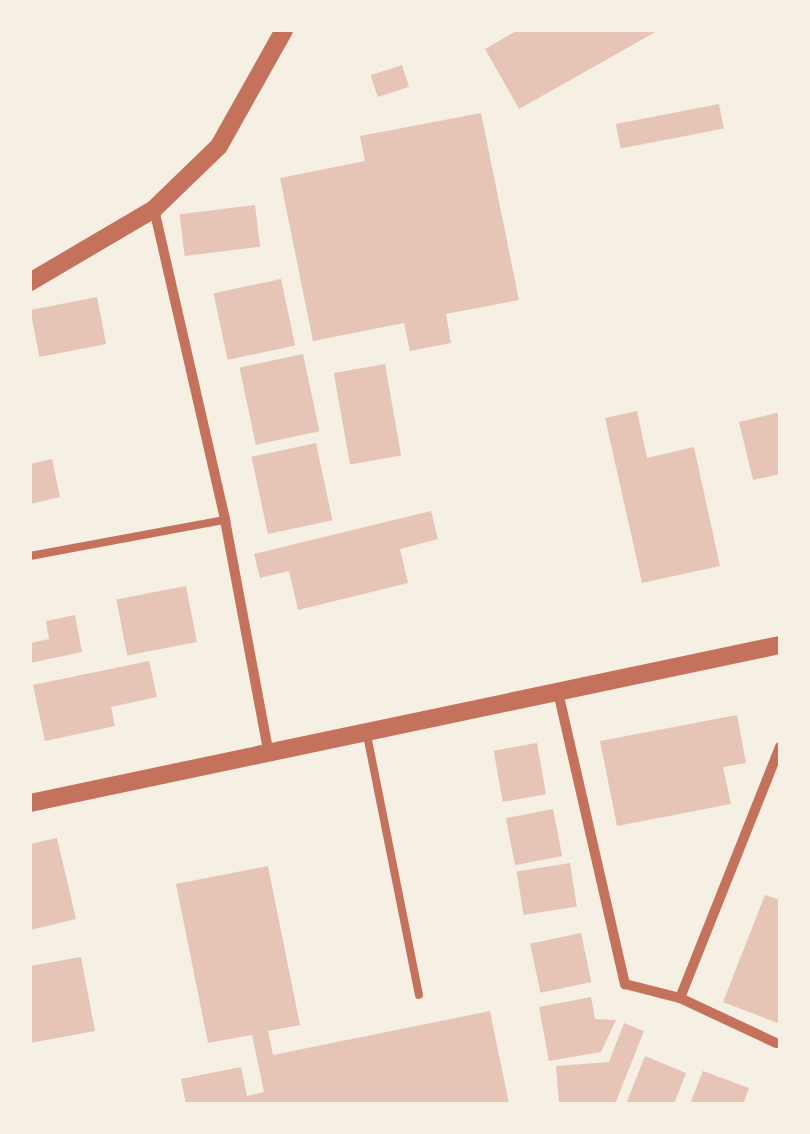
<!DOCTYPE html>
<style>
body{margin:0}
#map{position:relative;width:810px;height:1134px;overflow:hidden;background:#f6efe4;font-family:Karla,sans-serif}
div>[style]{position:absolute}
.building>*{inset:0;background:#e6c5b7;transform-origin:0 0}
.service>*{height:8px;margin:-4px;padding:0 4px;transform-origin:4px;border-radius:4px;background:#c5725c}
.minor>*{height:10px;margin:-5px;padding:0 5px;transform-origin:5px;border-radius:5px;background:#c5725c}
.tertiary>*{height:18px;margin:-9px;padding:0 9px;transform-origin:9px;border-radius:9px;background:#c5725c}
span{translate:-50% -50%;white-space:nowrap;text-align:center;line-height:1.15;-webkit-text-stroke:8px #f6efe4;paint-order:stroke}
.frame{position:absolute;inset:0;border:32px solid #f6efe4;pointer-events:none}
</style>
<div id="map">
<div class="building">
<div style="clip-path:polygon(518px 30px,659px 30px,519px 109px,485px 49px)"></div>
<div style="left:402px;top:65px;width:23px;height:33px;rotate:72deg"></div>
<div style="left:719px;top:104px;width:25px;height:105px;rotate:79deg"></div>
<div style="clip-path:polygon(481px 113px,519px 300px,446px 314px,451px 343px,410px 351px,404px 323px,313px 341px,280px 178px,365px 161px,360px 136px)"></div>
<div style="left:255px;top:205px;width:42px;height:76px;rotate:83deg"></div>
<div style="left:281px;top:279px;width:68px;height:69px;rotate:78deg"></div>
<div style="left:97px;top:297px;width:48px;height:68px;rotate:79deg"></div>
<div style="left:303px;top:354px;width:79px;height:65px;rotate:78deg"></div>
<div style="left:385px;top:364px;width:93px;height:52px;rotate:80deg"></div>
<div style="clip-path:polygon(637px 411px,647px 458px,694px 447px,720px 566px,642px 583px,605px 418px)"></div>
<div style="clip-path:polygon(780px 412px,780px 474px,753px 480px,739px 422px)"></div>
<div style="left:316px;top:443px;width:79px;height:66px;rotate:78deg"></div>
<div style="clip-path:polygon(52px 459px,60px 497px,30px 504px,30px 464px)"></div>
<div style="clip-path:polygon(431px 511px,438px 539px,400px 549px,408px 583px,298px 610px,289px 571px,260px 578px,254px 554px)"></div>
<div style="left:186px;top:586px;width:57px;height:71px;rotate:79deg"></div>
<div style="clip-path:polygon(75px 615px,82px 652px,30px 663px,30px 643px,49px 639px,46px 621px)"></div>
<div style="clip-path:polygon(149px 661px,157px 697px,111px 707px,115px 726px,45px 741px,33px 685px)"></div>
<div style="clip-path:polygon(737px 715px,746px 763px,723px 767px,731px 804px,617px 826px,600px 741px)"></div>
<div style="left:537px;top:743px;width:52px;height:44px;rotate:80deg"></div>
<div style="left:553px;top:809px;width:48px;height:48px;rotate:79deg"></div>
<div style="clip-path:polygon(57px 838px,76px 919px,30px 930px,30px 844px)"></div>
<div style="left:570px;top:863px;width:44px;height:54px;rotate:81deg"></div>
<div style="clip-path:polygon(268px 866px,300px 1025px,268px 1031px,273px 1055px,490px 1011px,509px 1104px,186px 1104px,181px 1079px,241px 1067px,247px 1096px,264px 1092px,252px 1035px,208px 1043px,176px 884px)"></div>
<div style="clip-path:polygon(765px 895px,780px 900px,780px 1024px,723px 1002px)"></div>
<div style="left:581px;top:933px;width:50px;height:52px;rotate:78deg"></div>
<div style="clip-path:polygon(81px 957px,95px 1031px,30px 1043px,30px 966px)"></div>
<div style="clip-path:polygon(591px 997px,595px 1019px,616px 1020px,601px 1052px,549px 1061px,539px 1007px)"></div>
<div style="clip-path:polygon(624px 1023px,644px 1031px,615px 1104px,559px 1104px,556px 1066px,609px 1062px)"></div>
<div style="clip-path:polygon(645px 1056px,686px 1073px,674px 1104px,626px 1104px)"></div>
<div style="clip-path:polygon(703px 1071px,749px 1088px,743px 1104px,690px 1104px)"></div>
</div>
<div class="service">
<div style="left:30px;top:556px;width:198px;rotate:-10.5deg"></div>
<div style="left:367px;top:735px;width:265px;rotate:78.7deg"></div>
</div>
<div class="minor">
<div style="left:154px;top:209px;width:319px;rotate:77.1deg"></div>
<div style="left:225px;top:520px;width:234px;rotate:79.4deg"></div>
<div style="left:558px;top:692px;width:300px;rotate:77.1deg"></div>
<div style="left:625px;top:984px;width:57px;rotate:14.3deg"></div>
<div style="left:680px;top:998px;width:106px;rotate:25.1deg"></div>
<div style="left:680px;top:998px;width:270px;rotate:-68.3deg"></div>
</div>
<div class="tertiary">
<div style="left:30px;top:282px;width:144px;rotate:-30.5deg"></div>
<div style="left:154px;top:209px;width:91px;rotate:-44.1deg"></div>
<div style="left:219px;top:146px;width:133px;rotate:-60.7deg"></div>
<div style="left:30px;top:803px;width:766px;rotate:-11.9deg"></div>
</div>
<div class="frame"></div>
</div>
